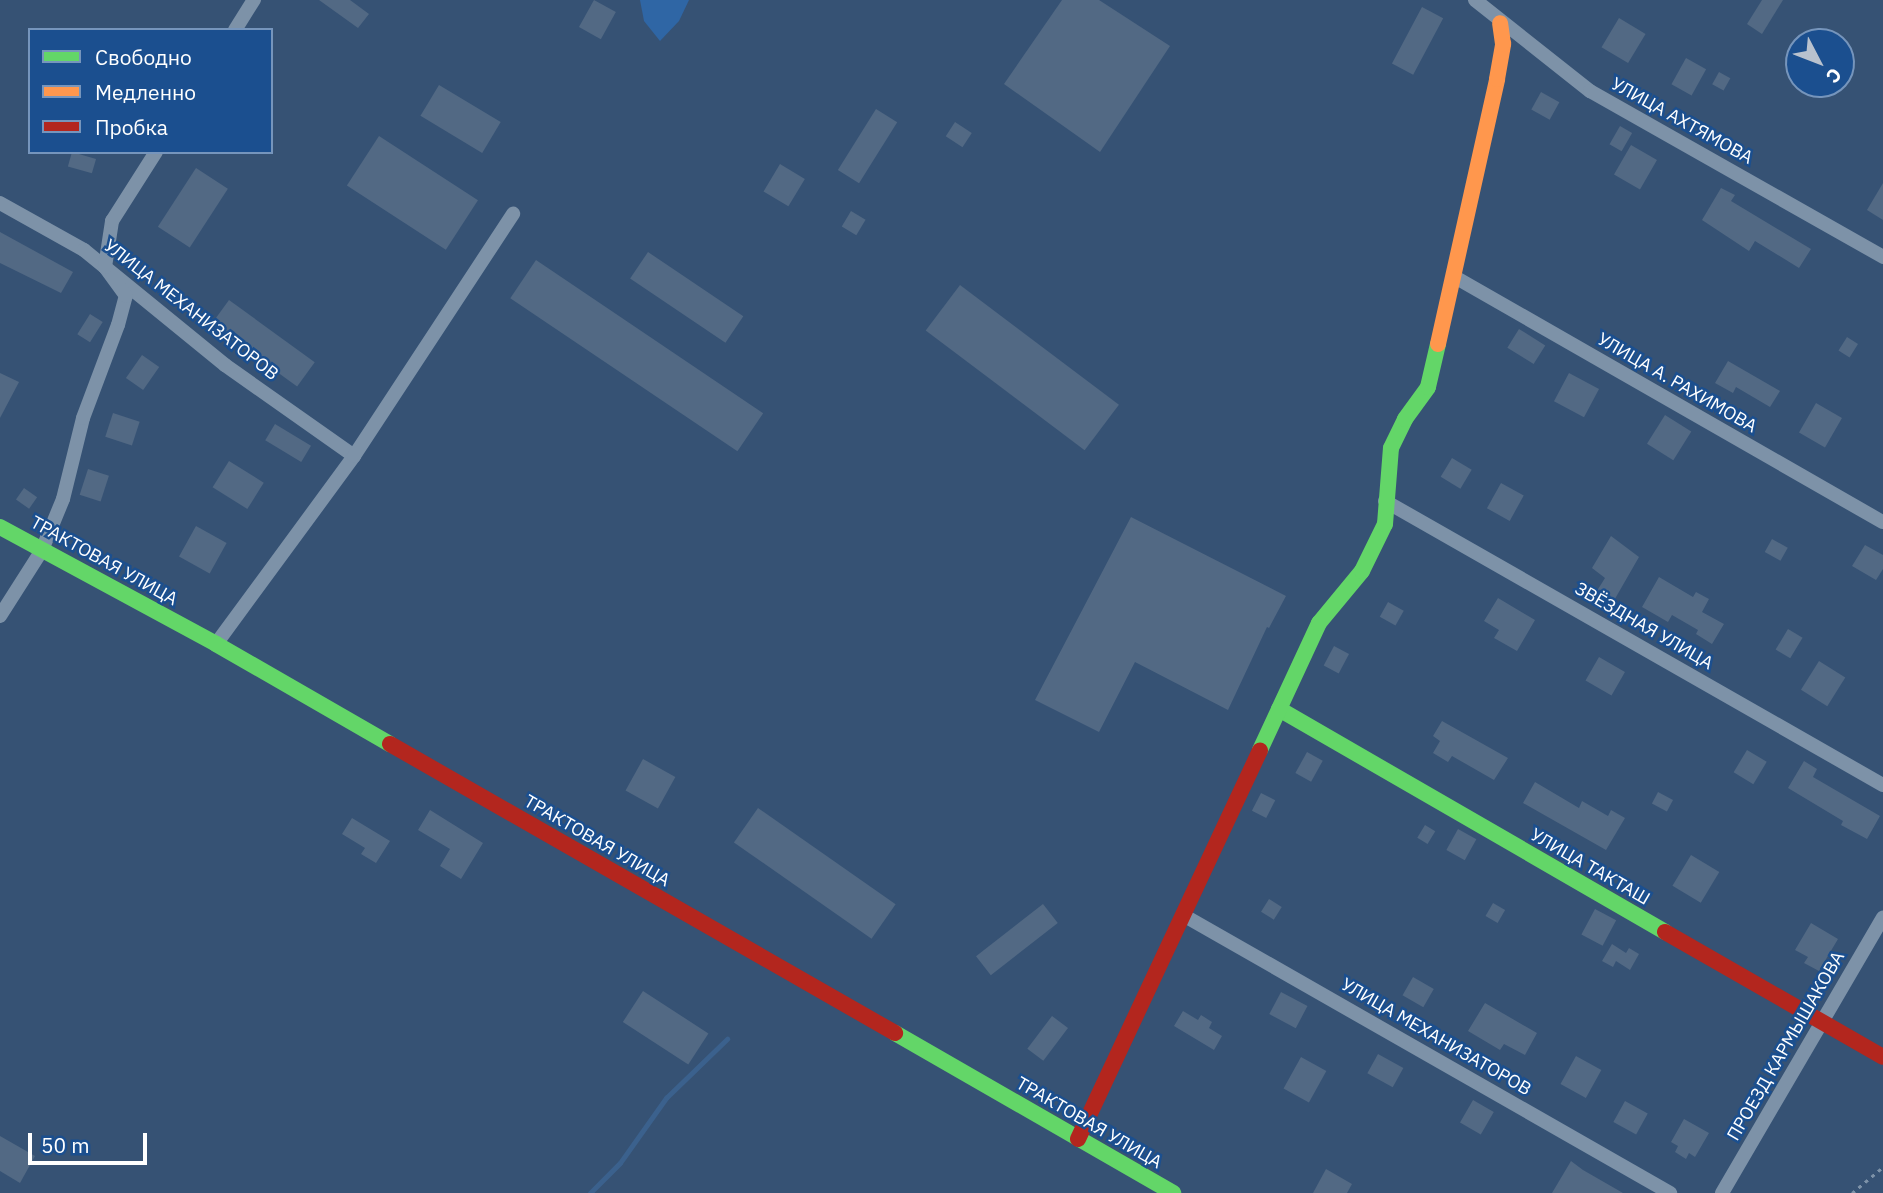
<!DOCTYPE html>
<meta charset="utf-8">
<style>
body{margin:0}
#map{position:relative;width:1883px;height:1193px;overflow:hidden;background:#365274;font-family:"IBM Plex Sans",sans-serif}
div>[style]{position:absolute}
.green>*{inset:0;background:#2f66a5}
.stream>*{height:4.5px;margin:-2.25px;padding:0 2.25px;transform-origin:2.25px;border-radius:2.25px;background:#3b618d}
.building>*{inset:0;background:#526984;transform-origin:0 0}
.path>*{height:2.5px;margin-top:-1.25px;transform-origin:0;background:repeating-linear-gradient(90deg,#7d92a8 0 3.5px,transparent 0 8.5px)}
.street>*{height:14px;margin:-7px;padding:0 7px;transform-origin:7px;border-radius:7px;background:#7d92a8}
.fast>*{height:16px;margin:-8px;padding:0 8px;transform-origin:8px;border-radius:8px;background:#63d668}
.slow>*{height:16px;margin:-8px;padding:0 8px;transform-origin:8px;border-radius:8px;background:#ff974d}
.jam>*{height:16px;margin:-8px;padding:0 8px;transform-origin:8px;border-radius:8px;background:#b3261e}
span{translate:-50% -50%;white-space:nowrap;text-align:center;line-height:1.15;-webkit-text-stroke:5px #1b4f8f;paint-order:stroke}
.street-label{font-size:18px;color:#fff}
.legend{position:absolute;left:28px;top:28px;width:245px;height:126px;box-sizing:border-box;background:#1b4f8f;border:2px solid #7695bc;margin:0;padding:9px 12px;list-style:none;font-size:21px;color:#fff}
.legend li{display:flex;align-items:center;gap:14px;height:35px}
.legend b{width:35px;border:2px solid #7695bc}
.north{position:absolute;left:1785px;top:28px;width:70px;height:70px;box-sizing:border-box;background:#1b4f8f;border:2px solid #7695bc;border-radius:50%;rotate:132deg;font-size:19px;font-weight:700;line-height:28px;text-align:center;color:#fff}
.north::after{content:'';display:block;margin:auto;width:24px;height:32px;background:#b9c2ce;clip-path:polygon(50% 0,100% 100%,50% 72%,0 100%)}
.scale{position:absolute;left:28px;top:1133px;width:119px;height:32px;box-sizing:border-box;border:4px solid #fff;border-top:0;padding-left:9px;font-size:21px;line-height:24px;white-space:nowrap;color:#fff;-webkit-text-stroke:5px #1b4f8f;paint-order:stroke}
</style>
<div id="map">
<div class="green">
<div style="clip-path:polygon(640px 0,689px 0,679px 21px,660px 41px,644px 21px)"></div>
</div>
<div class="stream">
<div style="left:590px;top:1193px;width:42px;rotate:-45deg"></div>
<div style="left:620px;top:1163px;width:80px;rotate:-54.7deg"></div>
<div style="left:666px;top:1098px;width:85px;rotate:-44deg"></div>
</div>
<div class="building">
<div style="clip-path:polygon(319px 0,350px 0,369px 14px,358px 28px)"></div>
<div style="left:594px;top:0;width:25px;height:31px;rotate:29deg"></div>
<div style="clip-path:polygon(1062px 0,1099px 0,1170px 46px,1100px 152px,1004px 84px)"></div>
<div style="clip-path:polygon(1762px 0,1783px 0,1762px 34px,1747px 24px)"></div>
<div style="left:1422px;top:7px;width:24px;height:64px;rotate:28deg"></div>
<div style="left:1619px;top:18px;width:31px;height:34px;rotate:31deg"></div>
<div style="left:1686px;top:58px;width:23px;height:30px;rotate:29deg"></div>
<div style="left:1719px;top:72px;width:13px;height:14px;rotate:29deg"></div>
<div style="left:439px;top:85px;width:72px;height:36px;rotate:31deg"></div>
<div style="left:1541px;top:92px;width:21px;height:20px;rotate:29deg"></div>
<div style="left:876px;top:109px;width:25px;height:72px;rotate:32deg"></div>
<div style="left:955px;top:122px;width:20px;height:17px;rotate:33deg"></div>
<div style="left:1620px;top:126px;width:14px;height:21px;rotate:30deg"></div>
<div style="left:379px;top:136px;width:118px;height:59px;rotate:33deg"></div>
<div style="left:1631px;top:145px;width:30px;height:34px;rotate:30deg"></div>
<div style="left:72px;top:152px;width:25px;height:15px;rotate:16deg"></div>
<div style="left:780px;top:164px;width:29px;height:32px;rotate:31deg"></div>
<div style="left:196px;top:168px;width:38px;height:70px;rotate:33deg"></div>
<div style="clip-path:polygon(1883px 183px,1883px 220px,1867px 210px)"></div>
<div style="clip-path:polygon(1721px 188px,1735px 195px,1731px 201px,1811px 249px,1799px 268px,1755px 241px,1749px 251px,1702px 220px)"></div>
<div style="left:851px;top:211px;width:17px;height:18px;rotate:31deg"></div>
<div style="clip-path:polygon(0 232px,73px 272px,61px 293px,0 263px)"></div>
<div style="left:648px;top:252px;width:115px;height:32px;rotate:34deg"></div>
<div style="left:536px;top:260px;width:274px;height:46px;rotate:34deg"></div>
<div style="left:960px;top:285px;width:199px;height:57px;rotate:37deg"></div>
<div style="left:229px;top:300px;width:106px;height:30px;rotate:36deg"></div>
<div style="left:90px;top:314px;width:15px;height:24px;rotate:32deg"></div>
<div style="left:1519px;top:329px;width:31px;height:22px;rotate:32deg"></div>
<div style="left:1847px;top:337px;width:13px;height:16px;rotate:32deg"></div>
<div style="left:142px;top:355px;width:21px;height:28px;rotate:35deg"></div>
<div style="clip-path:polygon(1728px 361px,1780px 391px,1770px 407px,1736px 387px,1733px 393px,1715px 383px)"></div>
<div style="clip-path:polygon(0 373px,19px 382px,0 418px)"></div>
<div style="left:1569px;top:373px;width:34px;height:32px;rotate:28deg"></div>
<div style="left:1816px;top:403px;width:30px;height:34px;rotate:30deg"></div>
<div style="left:113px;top:413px;width:28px;height:25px;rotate:18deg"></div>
<div style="left:1665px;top:415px;width:31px;height:34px;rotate:32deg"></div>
<div style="left:275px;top:424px;width:42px;height:19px;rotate:31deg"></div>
<div style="left:1452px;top:458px;width:23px;height:22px;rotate:31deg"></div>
<div style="left:229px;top:461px;width:41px;height:31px;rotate:32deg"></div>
<div style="left:88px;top:469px;width:22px;height:27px;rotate:18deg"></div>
<div style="left:1501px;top:483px;width:26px;height:29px;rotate:29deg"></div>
<div style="left:24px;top:488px;width:16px;height:14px;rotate:35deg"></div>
<div style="clip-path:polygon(1131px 517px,1286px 596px,1269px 628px,1267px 627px,1228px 710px,1135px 662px,1099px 732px,1035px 700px)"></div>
<div style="left:196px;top:526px;width:35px;height:35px;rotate:29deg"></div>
<div style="clip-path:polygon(1611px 536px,1639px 557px,1612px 604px,1595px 594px,1605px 578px,1592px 568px)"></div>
<div style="left:1772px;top:539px;width:18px;height:15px;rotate:29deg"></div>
<div style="clip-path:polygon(1865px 545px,1883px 555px,1883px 569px,1876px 580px,1852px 566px)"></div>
<div style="clip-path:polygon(1659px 577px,1693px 597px,1696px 592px,1709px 599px,1702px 612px,1724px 624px,1712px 644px,1696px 634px,1698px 630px,1672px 615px,1668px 622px,1642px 607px)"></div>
<div style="clip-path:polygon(1498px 598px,1535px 620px,1517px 651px,1494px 638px,1499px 630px,1484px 621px)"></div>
<div style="left:1388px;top:602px;width:18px;height:17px;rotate:29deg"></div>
<div style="left:1788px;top:629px;width:17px;height:24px;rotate:31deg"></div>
<div style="left:1334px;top:646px;width:17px;height:22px;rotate:28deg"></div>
<div style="left:1599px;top:657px;width:30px;height:27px;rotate:30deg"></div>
<div style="left:1819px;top:661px;width:31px;height:34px;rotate:32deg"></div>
<div style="clip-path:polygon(1442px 721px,1508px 758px,1494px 780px,1452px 756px,1448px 762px,1433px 753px,1440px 741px,1433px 736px)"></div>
<div style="left:1747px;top:750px;width:23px;height:26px;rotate:31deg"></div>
<div style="left:1307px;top:752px;width:18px;height:24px;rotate:29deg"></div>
<div style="left:643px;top:759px;width:37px;height:36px;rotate:29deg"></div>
<div style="clip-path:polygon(1804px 761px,1817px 769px,1813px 777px,1880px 816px,1867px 839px,1841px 825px,1843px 821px,1788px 788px)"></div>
<div style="clip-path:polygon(1535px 782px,1579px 808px,1582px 801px,1608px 816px,1611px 810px,1625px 818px,1606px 850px,1523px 803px)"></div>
<div style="left:1658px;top:792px;width:17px;height:13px;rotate:28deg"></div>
<div style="left:1261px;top:793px;width:16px;height:20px;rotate:27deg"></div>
<div style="left:758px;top:808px;width:168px;height:42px;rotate:35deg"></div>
<div style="clip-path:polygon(430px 810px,483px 843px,461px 879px,440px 866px,450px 849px,418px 830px)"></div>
<div style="clip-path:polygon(352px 818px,390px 841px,376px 863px,361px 854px,365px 848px,342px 834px)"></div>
<div style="left:1425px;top:825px;width:12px;height:15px;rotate:31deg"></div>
<div style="left:1458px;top:829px;width:21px;height:24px;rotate:29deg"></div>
<div style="left:1691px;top:855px;width:33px;height:36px;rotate:31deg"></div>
<div style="left:1269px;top:899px;width:15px;height:15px;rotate:32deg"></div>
<div style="left:1493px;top:903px;width:14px;height:15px;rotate:30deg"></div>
<div style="left:1043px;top:904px;width:24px;height:85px;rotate:52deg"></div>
<div style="left:1595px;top:909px;width:24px;height:29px;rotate:28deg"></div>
<div style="clip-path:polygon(1811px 923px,1838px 939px,1819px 971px,1804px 963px,1808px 957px,1795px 950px)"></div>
<div style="clip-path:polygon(1612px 944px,1626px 953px,1629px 948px,1639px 954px,1630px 970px,1616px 961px,1613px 967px,1602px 961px)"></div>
<div style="left:1413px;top:977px;width:24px;height:21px;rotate:30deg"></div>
<div style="left:643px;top:991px;width:78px;height:37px;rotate:33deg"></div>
<div style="left:1281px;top:992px;width:30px;height:25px;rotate:28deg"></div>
<div style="clip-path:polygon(1485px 1003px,1537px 1033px,1525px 1055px,1504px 1044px,1500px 1050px,1468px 1031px)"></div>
<div style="clip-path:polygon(1183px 1011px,1198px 1020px,1201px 1015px,1212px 1022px,1209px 1028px,1222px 1036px,1214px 1050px,1174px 1026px)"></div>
<div style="left:1052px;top:1016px;width:20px;height:41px;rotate:37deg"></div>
<div style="left:1378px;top:1054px;width:29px;height:22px;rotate:29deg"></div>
<div style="left:1576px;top:1056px;width:29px;height:32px;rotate:29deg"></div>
<div style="left:1301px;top:1057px;width:29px;height:36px;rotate:29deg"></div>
<div style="left:1473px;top:1100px;width:24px;height:26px;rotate:30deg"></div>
<div style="left:1625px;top:1101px;width:26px;height:24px;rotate:29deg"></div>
<div style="clip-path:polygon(1684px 1119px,1709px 1133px,1695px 1157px,1689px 1153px,1686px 1159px,1675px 1152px,1678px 1146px,1671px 1142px)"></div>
<div style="clip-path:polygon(0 1136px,35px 1156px,20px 1183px,0 1171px)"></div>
<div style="clip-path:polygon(1571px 1161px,1583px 1170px,1623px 1193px,1552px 1193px)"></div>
<div style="clip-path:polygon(1326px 1169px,1352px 1184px,1347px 1193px,1313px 1193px)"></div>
</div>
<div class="path">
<div style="left:1852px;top:1193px;width:40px;rotate:-40deg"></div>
</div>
<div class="street">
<div style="left:1475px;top:0;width:147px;rotate:38.4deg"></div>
<div style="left:1590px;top:91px;width:337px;rotate:29.5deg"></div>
<div style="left:235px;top:30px;width:36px;rotate:-58deg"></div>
<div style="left:0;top:203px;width:96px;rotate:29.2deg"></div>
<div style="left:84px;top:250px;width:182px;rotate:39.2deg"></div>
<div style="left:225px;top:365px;width:158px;rotate:35.2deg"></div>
<div style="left:1453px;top:276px;width:495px;rotate:29.8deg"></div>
<div style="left:1385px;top:501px;width:573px;rotate:29.7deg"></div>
<div style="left:0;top:616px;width:78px;rotate:-57.5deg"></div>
<div style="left:42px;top:550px;width:55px;rotate:-67.6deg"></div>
<div style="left:63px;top:499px;width:83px;rotate:-76.1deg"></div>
<div style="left:83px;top:418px;width:99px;rotate:-69.4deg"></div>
<div style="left:118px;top:325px;width:30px;rotate:-75deg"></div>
<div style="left:126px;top:296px;width:36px;rotate:-126deg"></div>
<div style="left:105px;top:267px;width:47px;rotate:-81.3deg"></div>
<div style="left:112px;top:221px;width:82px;rotate:-57.5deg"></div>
<div style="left:216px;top:644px;width:233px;rotate:-53.7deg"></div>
<div style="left:354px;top:456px;width:290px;rotate:-56.7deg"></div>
<div style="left:1183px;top:915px;width:561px;rotate:29.72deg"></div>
<div style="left:1722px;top:1193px;width:319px;rotate:-59.7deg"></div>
</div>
<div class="fast">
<div style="left:0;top:527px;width:246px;rotate:28.4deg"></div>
<div style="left:216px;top:644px;width:201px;rotate:29.9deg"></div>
<div style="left:1279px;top:709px;width:446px;rotate:30deg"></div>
<div style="left:1260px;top:750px;width:140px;rotate:-65.1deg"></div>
<div style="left:1319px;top:623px;width:67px;rotate:-50.4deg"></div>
<div style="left:1362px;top:571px;width:52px;rotate:-63.9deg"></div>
<div style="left:1385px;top:524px;width:76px;rotate:-85.5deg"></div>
<div style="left:1391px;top:448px;width:32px;rotate:-64deg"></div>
<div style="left:1405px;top:419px;width:39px;rotate:-54deg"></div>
<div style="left:1428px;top:387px;width:44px;rotate:-76.9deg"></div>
<div style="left:895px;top:1033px;width:321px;rotate:29.9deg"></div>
</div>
<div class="slow">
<div style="left:1438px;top:344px;width:271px;rotate:-77.4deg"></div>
<div style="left:1497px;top:79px;width:36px;rotate:-80deg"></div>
<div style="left:1503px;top:44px;width:21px;rotate:-98deg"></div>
</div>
<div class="jam">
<div style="left:390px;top:744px;width:582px;rotate:29.78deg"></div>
<div style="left:1665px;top:932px;width:251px;rotate:29.8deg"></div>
<div style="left:1078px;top:1139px;width:429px;rotate:-64.9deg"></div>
</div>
<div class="street-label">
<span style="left:1682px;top:121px;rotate:29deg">УЛИЦА АХТЯМОВА</span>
<span style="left:191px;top:310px;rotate:38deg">УЛИЦА МЕХАНИЗАТОРОВ</span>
<span style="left:1677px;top:383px;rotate:30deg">УЛИЦА А. РАХИМОВА</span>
<span style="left:104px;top:561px;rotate:29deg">ТРАКТОВАЯ УЛИЦА</span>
<span style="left:1644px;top:626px;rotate:30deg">ЗВЁЗДНАЯ УЛИЦА</span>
<span style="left:597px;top:841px;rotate:30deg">ТРАКТОВАЯ УЛИЦА</span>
<span style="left:1590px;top:867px;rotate:30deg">УЛИЦА ТАКТАШ</span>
<span style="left:1436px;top:1037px;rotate:30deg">УЛИЦА МЕХАНИЗАТОРОВ</span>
<span style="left:1786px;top:1046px;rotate:-60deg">ПРОЕЗД КАРМЫШАКОВА</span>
<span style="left:1089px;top:1123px;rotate:30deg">ТРАКТОВАЯ УЛИЦА</span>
</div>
<ul class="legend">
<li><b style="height:9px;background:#63d668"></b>Свободно</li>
<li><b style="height:9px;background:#ff974d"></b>Медленно</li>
<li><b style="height:9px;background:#b3261e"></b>Пробка</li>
</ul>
<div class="north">С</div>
<div class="scale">50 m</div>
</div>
